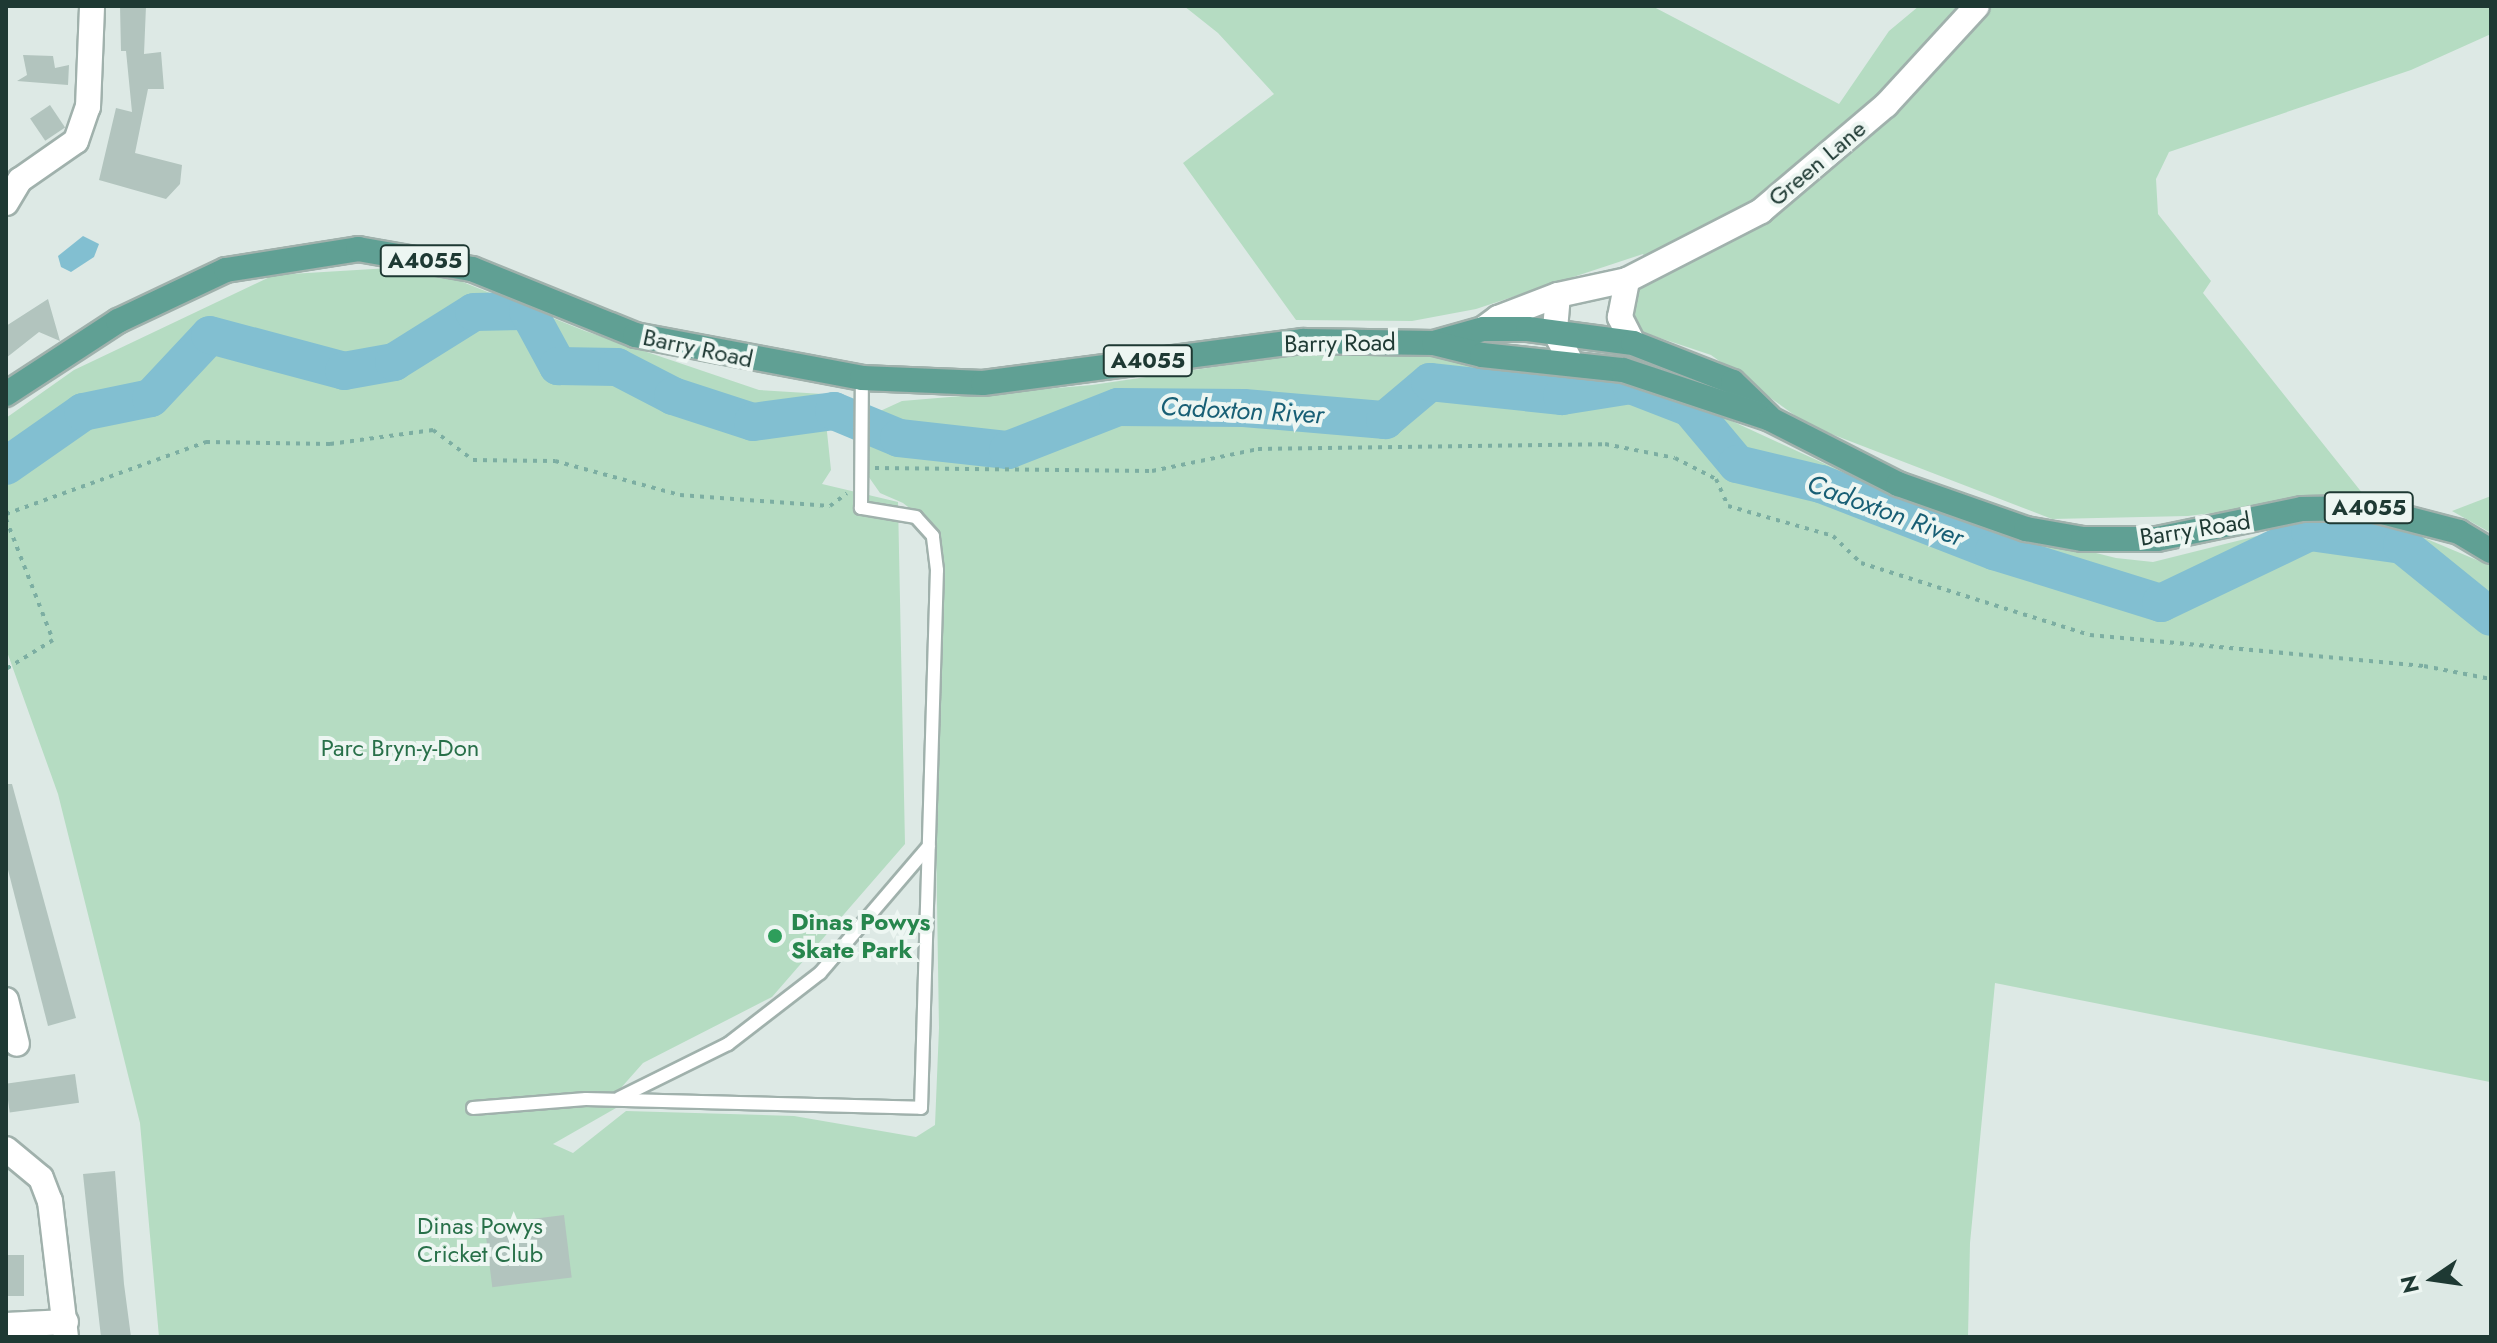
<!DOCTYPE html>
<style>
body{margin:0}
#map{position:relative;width:2497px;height:1343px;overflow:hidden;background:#dde9e5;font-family:Jost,sans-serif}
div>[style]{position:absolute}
.green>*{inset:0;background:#b5dcc2}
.water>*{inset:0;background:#82bfd1}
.river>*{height:38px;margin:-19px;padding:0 19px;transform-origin:19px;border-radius:19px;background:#82bfd1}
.building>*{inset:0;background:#b2c4be;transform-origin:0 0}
.path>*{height:4px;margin-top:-2px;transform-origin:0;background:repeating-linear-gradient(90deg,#7caea2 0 4px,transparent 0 10px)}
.roads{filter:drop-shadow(2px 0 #a0b1ac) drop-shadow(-2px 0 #a0b1ac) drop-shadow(0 2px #a0b1ac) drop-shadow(0 -2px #a0b1ac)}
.service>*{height:12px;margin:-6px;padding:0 6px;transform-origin:6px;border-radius:6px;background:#fff}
.minor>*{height:24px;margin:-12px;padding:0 12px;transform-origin:12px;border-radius:12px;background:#fff}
.primary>*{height:24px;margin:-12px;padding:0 12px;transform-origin:12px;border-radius:12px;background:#60a094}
.dots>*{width:22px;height:22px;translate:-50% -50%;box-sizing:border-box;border:4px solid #edf6f2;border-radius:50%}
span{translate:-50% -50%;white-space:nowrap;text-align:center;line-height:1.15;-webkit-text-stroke:8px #edf6f2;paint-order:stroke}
.shield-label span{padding:2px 6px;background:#edf6f2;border:2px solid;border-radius:6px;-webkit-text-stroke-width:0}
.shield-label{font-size:22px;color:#1e3933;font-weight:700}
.street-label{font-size:24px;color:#1e3933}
.park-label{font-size:24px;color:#287049}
.leisure-label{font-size:24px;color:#27864d;font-weight:700}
.left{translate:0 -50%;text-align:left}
.water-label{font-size:26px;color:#185f75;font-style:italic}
.frame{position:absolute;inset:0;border:8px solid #1e3933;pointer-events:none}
.north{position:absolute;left:2393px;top:1239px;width:80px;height:80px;-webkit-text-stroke:6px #edf6f2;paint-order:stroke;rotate:257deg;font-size:22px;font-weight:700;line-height:32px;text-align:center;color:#1e3933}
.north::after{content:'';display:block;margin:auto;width:28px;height:36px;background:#1e3933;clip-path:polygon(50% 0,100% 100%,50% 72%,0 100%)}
</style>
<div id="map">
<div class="green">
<div style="clip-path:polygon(1184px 6px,1652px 6px,1839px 104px,1889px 31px,1919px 6px,2491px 6px,2491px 34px,2411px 70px,2169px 152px,2156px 179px,2158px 214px,2211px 281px,2203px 293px,2363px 494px,2188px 516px,2052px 519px,1808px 425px,1711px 355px,1642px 332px,1629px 315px,1633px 291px,1652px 275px,1643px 254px,1476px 309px,1412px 321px,1296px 320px,1183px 163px,1274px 94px,1218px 33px)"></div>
<div style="clip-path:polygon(423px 266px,585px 331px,759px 390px,823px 394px,831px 470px,822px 484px,898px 502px,905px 844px,772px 997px,643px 1063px,620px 1089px,616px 1108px,553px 1144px,573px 1153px,626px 1111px,794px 1116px,916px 1137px,935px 1125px,939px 1028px,931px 525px,903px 503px,880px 493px,866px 473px,867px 434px,878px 412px,902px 401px,1092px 385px,1309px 353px,1431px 357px,1574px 370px,1656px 386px,1925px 510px,2116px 558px,2153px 562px,2305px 524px,2367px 524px,2403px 529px,2491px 566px,2490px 1082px,1995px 983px,1970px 1243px,1968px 1337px,159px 1337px,140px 1123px,58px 794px,6px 649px,6px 418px,74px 370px,274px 275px)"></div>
<div style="clip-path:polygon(2491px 496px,2491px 533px,2452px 511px)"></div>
</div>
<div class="water">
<div style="clip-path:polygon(83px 236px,99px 244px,94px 257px,71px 272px,61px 267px,58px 256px)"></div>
</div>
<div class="river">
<div style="left:6px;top:466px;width:94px;rotate:-35deg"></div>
<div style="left:83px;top:412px;width:69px;rotate:-11.6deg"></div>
<div style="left:151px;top:398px;width:86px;rotate:-46.9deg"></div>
<div style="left:210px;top:335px;width:139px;rotate:15deg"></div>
<div style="left:344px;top:371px;width:51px;rotate:-10.2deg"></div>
<div style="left:394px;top:362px;width:94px;rotate:-32deg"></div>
<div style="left:474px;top:312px;width:54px;rotate:-1.1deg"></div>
<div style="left:528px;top:311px;width:63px;rotate:61.4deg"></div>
<div style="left:558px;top:366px;width:59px;rotate:1deg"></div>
<div style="left:617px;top:367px;width:63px;rotate:27.4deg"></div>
<div style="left:673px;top:396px;width:84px;rotate:18deg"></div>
<div style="left:753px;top:422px;width:82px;rotate:-7.7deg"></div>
<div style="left:834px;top:411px;width:70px;rotate:22.6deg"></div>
<div style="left:899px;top:438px;width:110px;rotate:6.3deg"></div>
<div style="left:1008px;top:450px;width:118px;rotate:-21.4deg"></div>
<div style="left:1118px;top:407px;width:126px;rotate:0.5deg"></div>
<div style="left:1244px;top:408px;width:142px;rotate:4.9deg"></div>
<div style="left:1385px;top:420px;width:59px;rotate:-40.2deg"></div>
<div style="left:1430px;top:382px;width:133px;rotate:6.1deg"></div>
<div style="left:1562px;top:396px;width:70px;rotate:-9.1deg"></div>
<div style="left:1631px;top:385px;width:63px;rotate:21.3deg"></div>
<div style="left:1690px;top:408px;width:73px;rotate:50deg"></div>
<div style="left:1737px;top:464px;width:86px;rotate:13.4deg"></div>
<div style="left:1821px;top:484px;width:186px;rotate:21.2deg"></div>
<div style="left:1994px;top:551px;width:175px;rotate:17.3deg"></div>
<div style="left:2161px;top:603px;width:165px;rotate:-25.5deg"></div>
<div style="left:2310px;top:532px;width:93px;rotate:8deg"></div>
<div style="left:2402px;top:545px;width:114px;rotate:39deg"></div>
</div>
<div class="building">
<div style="clip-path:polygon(120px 6px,146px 6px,144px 54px,161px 52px,164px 89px,148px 89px,135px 153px,182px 165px,180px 184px,166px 199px,99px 180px,116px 108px,132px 112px,126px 51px,121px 51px)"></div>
<div style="clip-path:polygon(23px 55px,53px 56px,55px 68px,69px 65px,68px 85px,17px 81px,27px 75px)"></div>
<div style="left:50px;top:105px;width:27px;height:24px;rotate:56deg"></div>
<div style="clip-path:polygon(48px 299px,60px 341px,39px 332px,6px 358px,6px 326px)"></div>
<div style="clip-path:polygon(6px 784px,12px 784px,76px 1018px,48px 1026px,6px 862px)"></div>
<div style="left:75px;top:1074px;width:29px;height:70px;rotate:82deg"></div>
<div style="clip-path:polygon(115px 1171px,124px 1284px,131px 1337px,101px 1337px,88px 1222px,83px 1174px)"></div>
<div style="left:564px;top:1215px;width:63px;height:80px;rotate:83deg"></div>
<div style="left:6px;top:1255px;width:18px;height:41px"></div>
</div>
<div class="path">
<div style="left:875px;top:468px;width:277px;rotate:0.6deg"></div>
<div style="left:1152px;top:471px;width:108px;rotate:-11.7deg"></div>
<div style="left:1258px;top:449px;width:347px;rotate:-0.8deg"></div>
<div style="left:1605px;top:444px;width:71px;rotate:11.3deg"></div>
<div style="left:1675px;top:458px;width:46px;rotate:27.1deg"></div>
<div style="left:1716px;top:479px;width:30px;rotate:66deg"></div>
<div style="left:1728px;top:506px;width:109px;rotate:15.9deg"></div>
<div style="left:1833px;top:536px;width:39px;rotate:44deg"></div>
<div style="left:1861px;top:563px;width:240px;rotate:17.5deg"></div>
<div style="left:2090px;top:635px;width:335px;rotate:5.3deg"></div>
<div style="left:2424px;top:666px;width:68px;rotate:11deg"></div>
<div style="left:6px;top:514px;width:213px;rotate:-19.8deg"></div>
<div style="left:206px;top:442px;width:124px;rotate:0.9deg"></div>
<div style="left:330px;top:444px;width:104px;rotate:-7.7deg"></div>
<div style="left:433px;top:430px;width:50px;rotate:36.9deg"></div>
<div style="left:473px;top:460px;width:82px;rotate:0.7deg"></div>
<div style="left:555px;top:461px;width:130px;rotate:15.2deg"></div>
<div style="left:680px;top:495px;width:150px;rotate:4.2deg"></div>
<div style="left:830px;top:506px;width:21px;rotate:-37deg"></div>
<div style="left:6px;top:519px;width:130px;rotate:68.8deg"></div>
<div style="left:53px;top:640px;width:55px;rotate:148.3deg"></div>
</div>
<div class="roads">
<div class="service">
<div style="left:619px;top:1098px;width:122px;rotate:-26.4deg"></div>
<div style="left:728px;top:1044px;width:116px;rotate:-37.7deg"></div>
<div style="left:820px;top:973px;width:167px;rotate:-49.4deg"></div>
<div style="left:473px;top:1108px;width:113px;rotate:-4.6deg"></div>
<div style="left:586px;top:1099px;width:335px;rotate:1.5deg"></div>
<div style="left:921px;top:1108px;width:538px;rotate:-88.3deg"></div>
<div style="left:937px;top:570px;width:34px;rotate:-97deg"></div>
<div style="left:933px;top:536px;width:25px;rotate:-132deg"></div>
<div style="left:916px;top:517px;width:56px;rotate:-170.7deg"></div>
<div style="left:861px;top:508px;width:130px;rotate:-89.6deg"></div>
</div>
<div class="minor">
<div style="left:6px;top:203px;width:27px;rotate:-59deg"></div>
<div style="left:20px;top:180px;width:68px;rotate:-34.9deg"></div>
<div style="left:76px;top:141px;width:36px;rotate:-71deg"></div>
<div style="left:88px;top:107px;width:101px;rotate:-87.7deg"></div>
<div style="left:1558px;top:295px;width:37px;rotate:95deg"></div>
<div style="left:1555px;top:332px;width:34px;rotate:62deg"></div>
<div style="left:1483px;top:329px;width:19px;rotate:-36deg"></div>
<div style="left:1498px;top:318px;width:64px;rotate:-21deg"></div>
<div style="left:1558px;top:295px;width:71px;rotate:-12.3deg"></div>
<div style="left:1633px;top:343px;width:29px;rotate:-117deg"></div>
<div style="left:1620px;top:317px;width:38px;rotate:-79deg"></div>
<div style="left:1627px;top:280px;width:151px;rotate:-27.2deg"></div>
<div style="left:1761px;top:211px;width:164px;rotate:-40.3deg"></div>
<div style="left:1886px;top:105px;width:134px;rotate:-47.4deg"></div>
<div style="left:6px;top:1000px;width:45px;rotate:76deg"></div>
<div style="left:6px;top:1149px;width:45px;rotate:39.6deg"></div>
<div style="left:41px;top:1178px;width:25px;rotate:69deg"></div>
<div style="left:50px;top:1201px;width:137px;rotate:83.3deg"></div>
<div style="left:6px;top:1325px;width:60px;rotate:-2.9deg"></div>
</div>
<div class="primary">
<div style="left:1437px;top:342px;width:48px;rotate:-15.8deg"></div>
<div style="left:1483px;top:329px;width:45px"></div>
<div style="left:1528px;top:329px;width:106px;rotate:7.6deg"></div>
<div style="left:1633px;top:343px;width:107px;rotate:21.3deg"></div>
<div style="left:1733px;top:382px;width:49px;rotate:44.2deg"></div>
<div style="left:6px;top:394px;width:134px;rotate:-33.1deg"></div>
<div style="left:118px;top:321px;width:119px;rotate:-25.3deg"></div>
<div style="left:226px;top:270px;width:134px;rotate:-9deg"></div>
<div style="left:358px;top:249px;width:116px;rotate:10deg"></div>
<div style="left:472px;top:269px;width:176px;rotate:22deg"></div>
<div style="left:635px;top:335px;width:231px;rotate:10.7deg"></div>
<div style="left:862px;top:378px;width:121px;rotate:2.4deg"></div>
<div style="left:983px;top:383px;width:323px;rotate:-7.5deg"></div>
<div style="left:1303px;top:341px;width:131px;rotate:0.9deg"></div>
<div style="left:1434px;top:343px;width:49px;rotate:14deg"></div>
<div style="left:1482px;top:355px;width:142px;rotate:6.1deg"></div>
<div style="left:1623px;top:370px;width:155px;rotate:18.4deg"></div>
<div style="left:1770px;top:419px;width:144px;rotate:26.9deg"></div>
<div style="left:1898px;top:484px;width:136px;rotate:19.4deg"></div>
<div style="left:2026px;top:529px;width:58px;rotate:10deg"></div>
<div style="left:2083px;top:539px;width:74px"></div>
<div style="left:2157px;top:539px;width:148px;rotate:-11.7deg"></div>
<div style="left:2302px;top:509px;width:65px;rotate:-0.9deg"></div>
<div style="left:2367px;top:508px;width:95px;rotate:14.6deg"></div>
<div style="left:2459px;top:532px;width:37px;rotate:31deg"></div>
</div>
</div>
<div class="dots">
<div style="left:775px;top:936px;background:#2e9e5b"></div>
</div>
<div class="shield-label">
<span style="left:425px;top:261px">A4055</span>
<span style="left:1148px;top:361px">A4055</span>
<span style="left:2369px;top:508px">A4055</span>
</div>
<div class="street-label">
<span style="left:1817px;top:163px;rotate:-40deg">Green Lane</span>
<span style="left:1340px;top:343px;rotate:-1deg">Barry Road</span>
<span style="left:698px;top:348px;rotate:12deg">Barry Road</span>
<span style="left:2195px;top:529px;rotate:-9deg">Barry Road</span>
</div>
<div class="park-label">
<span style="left:400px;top:748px">Parc Bryn-y-Don</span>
<span style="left:480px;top:1240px">Dinas Powys<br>Cricket Club</span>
</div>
<div class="leisure-label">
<span class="left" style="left:791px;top:936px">Dinas Powys<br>Skate Park</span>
</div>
<div class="water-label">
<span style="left:1242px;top:411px;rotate:3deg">Cadoxton River</span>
<span style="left:1885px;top:511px;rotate:20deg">Cadoxton River</span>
</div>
<div class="frame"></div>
<div class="north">N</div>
</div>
